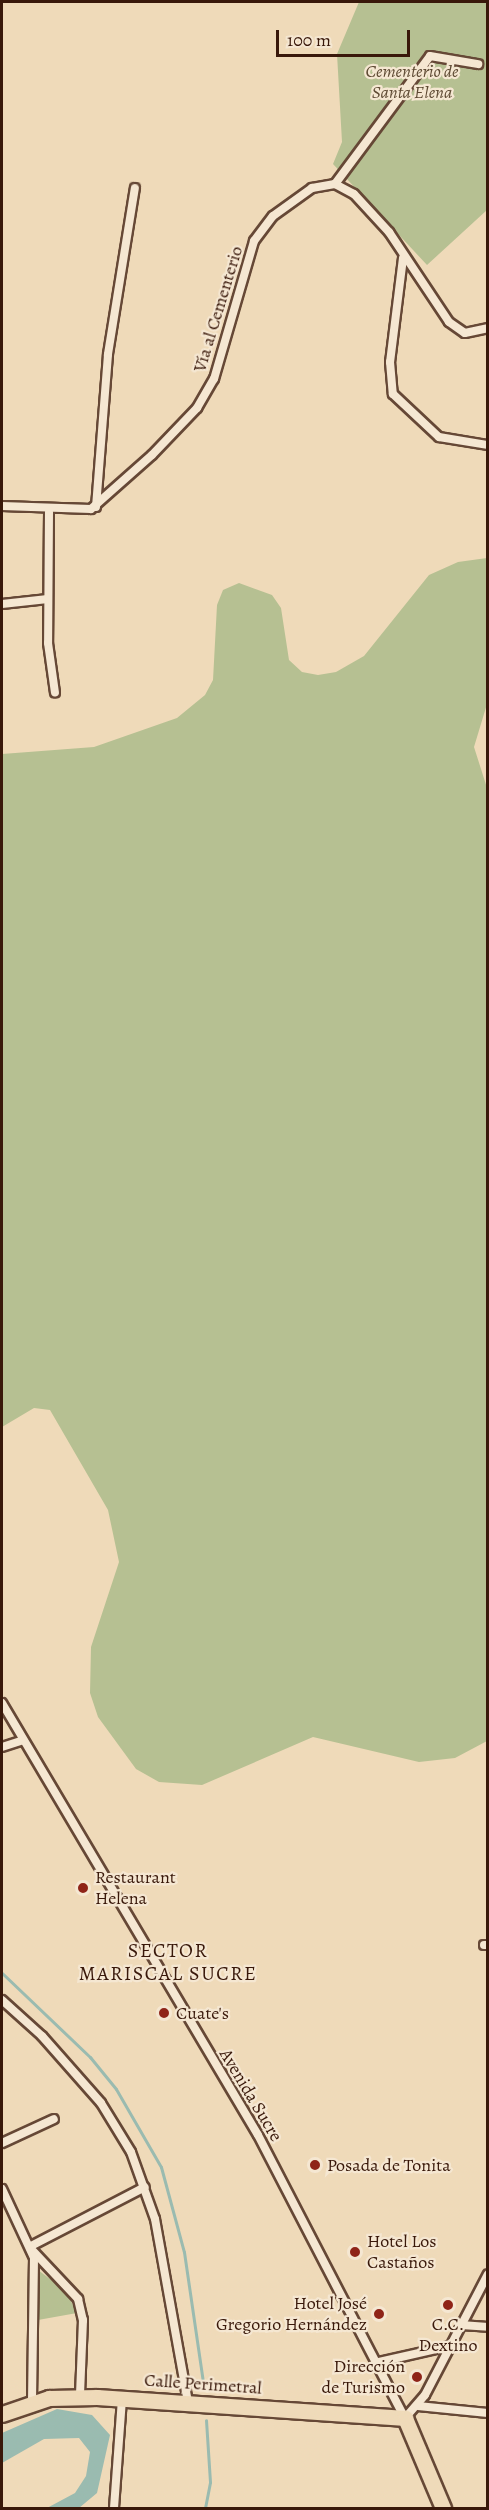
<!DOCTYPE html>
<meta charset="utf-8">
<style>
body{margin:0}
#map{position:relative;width:489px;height:2510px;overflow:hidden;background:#efdab9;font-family:Alegreya,serif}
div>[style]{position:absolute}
.green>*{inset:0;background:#b6c092}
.water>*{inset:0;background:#9abbb0}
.stream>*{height:3px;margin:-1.5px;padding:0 1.5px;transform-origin:1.5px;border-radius:1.5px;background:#9abbb0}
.roads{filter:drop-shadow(2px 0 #664836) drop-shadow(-2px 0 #664836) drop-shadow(0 2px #664836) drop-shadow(0 -2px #664836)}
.street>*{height:8px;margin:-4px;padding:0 4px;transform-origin:4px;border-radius:4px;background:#f5e7d2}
.highway>*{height:15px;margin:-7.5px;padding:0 7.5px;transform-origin:7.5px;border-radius:7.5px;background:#efdab9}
.dots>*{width:16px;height:16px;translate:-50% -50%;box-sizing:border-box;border:3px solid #f5e7d2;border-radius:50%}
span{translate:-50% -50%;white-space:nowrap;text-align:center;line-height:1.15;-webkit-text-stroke:4.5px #f5e7d2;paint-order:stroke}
.park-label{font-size:18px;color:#5e4a33;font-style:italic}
.street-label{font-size:18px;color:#39180a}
.poi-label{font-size:18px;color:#39180a}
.left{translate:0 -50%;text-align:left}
.right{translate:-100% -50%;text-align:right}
.neighbourhood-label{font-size:20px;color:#39180a;letter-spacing:1.5px}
.frame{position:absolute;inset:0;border:3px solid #39180a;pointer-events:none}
.scale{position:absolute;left:276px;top:30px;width:134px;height:27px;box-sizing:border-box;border:3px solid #39180a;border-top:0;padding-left:8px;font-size:18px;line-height:21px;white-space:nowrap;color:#39180a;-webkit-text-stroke:4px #f5e7d2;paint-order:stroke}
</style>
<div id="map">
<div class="green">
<div style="clip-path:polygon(359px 2px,487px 2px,487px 210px,427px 265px,333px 164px,342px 142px,337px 54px)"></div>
<div style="clip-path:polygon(487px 558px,487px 704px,474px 747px,488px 791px,487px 1741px,455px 1758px,419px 1762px,313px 1737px,202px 1785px,159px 1782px,136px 1769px,98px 1717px,90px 1693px,91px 1647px,119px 1562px,108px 1510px,50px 1410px,34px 1408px,2px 1427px,2px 754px,94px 747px,177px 718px,205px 695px,213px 680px,217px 605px,223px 590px,239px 583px,272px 595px,281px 608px,289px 660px,302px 672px,318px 675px,336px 672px,364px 656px,429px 575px,458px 562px)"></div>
<div style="clip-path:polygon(38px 2270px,66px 2291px,77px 2313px,38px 2320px)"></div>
</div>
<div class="water">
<div style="clip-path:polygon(57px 2409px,92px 2415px,110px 2435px,97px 2493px,79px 2508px,47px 2508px,75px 2493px,86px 2476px,90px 2452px,79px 2438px,44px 2439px,2px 2463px,2px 2433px)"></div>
</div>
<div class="stream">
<div style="left:2px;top:1973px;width:122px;rotate:43.7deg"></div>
<div style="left:90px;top:2057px;width:41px;rotate:50.9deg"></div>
<div style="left:116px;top:2089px;width:90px;rotate:60deg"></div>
<div style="left:161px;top:2167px;width:88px;rotate:74.9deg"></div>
<div style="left:184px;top:2252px;width:138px;rotate:81.7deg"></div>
<div style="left:205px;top:2508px;width:26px;rotate:-79deg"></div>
<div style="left:210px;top:2482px;width:62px;rotate:-93.7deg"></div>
</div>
<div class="roads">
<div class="street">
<div style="left:335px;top:184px;width:159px;rotate:-53.4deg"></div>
<div style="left:430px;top:56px;width:49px;rotate:9.5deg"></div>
<div style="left:403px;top:258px;width:105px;rotate:97.1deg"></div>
<div style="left:390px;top:362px;width:32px;rotate:85deg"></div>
<div style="left:393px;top:394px;width:63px;rotate:43.1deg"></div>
<div style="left:439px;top:437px;width:50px;rotate:9.3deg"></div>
<div style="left:2px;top:506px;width:89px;rotate:1.9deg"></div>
<div style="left:91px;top:509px;width:81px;rotate:-41.5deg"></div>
<div style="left:152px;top:455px;width:65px;rotate:-46.2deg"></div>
<div style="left:197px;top:408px;width:34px;rotate:-60deg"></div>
<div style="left:214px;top:379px;width:144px;rotate:-73.8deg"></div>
<div style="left:254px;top:241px;width:31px;rotate:-53deg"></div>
<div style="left:273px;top:216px;width:48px;rotate:-35.7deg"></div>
<div style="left:312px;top:188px;width:23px;rotate:-10deg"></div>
<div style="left:335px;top:184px;width:21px;rotate:28deg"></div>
<div style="left:354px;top:194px;width:52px;rotate:47.4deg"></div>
<div style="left:389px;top:232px;width:108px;rotate:56.3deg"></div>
<div style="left:449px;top:322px;width:19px;rotate:35deg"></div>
<div style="left:465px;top:333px;width:24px;rotate:-12deg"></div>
<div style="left:96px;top:507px;width:153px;rotate:-85.5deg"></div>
<div style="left:108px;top:354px;width:168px;rotate:-80.8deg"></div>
<div style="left:49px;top:512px;width:131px;rotate:90.4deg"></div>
<div style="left:48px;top:643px;width:50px;rotate:82deg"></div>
<div style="left:2px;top:604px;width:46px;rotate:-6.2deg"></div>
<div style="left:2px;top:1703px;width:502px;rotate:59.35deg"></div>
<div style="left:258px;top:2135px;width:319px;rotate:62.6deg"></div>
<div style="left:405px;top:2418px;width:30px;rotate:-49deg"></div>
<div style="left:425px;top:2395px;width:136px;rotate:-62.5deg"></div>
<div style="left:2px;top:1747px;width:22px;rotate:-18deg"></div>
<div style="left:484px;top:1945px;width:4px"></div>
<div style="left:2px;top:2000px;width:54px;rotate:42deg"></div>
<div style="left:42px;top:2036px;width:89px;rotate:48.6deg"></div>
<div style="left:101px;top:2103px;width:57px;rotate:58.5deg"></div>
<div style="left:131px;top:2152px;width:71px;rotate:70.3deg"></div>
<div style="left:155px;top:2219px;width:186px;rotate:79.8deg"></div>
<div style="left:2px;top:2143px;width:57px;rotate:-24.8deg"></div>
<div style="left:2px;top:2189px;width:76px;rotate:65.1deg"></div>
<div style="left:34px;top:2258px;width:144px;rotate:90.8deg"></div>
<div style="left:31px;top:2246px;width:128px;rotate:-27.4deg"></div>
<div style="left:33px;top:2251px;width:66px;rotate:46.8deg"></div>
<div style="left:78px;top:2299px;width:22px;rotate:77deg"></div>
<div style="left:83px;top:2320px;width:76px;rotate:92.3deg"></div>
<div style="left:461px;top:2325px;width:27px;rotate:4deg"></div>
<div style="left:379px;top:2362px;width:73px;rotate:-12.7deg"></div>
<div style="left:418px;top:2406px;width:70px;rotate:5.7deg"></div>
<div style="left:114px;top:2508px;width:110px;rotate:-85.8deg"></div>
</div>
<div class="highway">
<div style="left:2px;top:2414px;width:50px;rotate:-18.8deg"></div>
<div style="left:49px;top:2398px;width:48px;rotate:-1.2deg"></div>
<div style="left:97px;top:2397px;width:309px;rotate:3.9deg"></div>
<div style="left:405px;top:2418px;width:98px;rotate:67.1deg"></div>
</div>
</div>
<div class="dots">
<div style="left:83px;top:1888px;background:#8f2418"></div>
<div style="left:164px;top:2013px;background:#8f2418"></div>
<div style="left:315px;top:2165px;background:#8f2418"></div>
<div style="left:355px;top:2252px;background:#8f2418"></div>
<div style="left:448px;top:2305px;background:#8f2418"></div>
<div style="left:379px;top:2314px;background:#8f2418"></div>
<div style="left:417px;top:2377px;background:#8f2418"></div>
</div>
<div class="park-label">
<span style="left:412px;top:82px">Cementerio de<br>Santa Elena</span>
</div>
<div class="street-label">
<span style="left:218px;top:309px;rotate:-73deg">Vía al Cementerio</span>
<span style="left:251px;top:2095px;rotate:59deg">Avenida Sucre</span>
<span style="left:203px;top:2384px;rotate:4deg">Calle Perimetral</span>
</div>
<div class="poi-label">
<span class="left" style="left:95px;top:1888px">Restaurant<br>Helena</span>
<span class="left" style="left:176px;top:2013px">Cuate's</span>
<span class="left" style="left:327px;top:2165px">Posada de Tonita</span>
<span class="left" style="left:367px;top:2252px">Hotel Los<br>Castaños</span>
<span class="right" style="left:367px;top:2314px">Hotel José<br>Gregorio Hernández</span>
<span style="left:448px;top:2335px">C.C.<br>Dextino</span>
<span class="right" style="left:405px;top:2377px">Dirección<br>de Turismo</span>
</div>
<div class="neighbourhood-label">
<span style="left:168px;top:1962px">SECTOR<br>MARISCAL SUCRE</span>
</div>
<div class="frame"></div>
<div class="scale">100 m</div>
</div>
